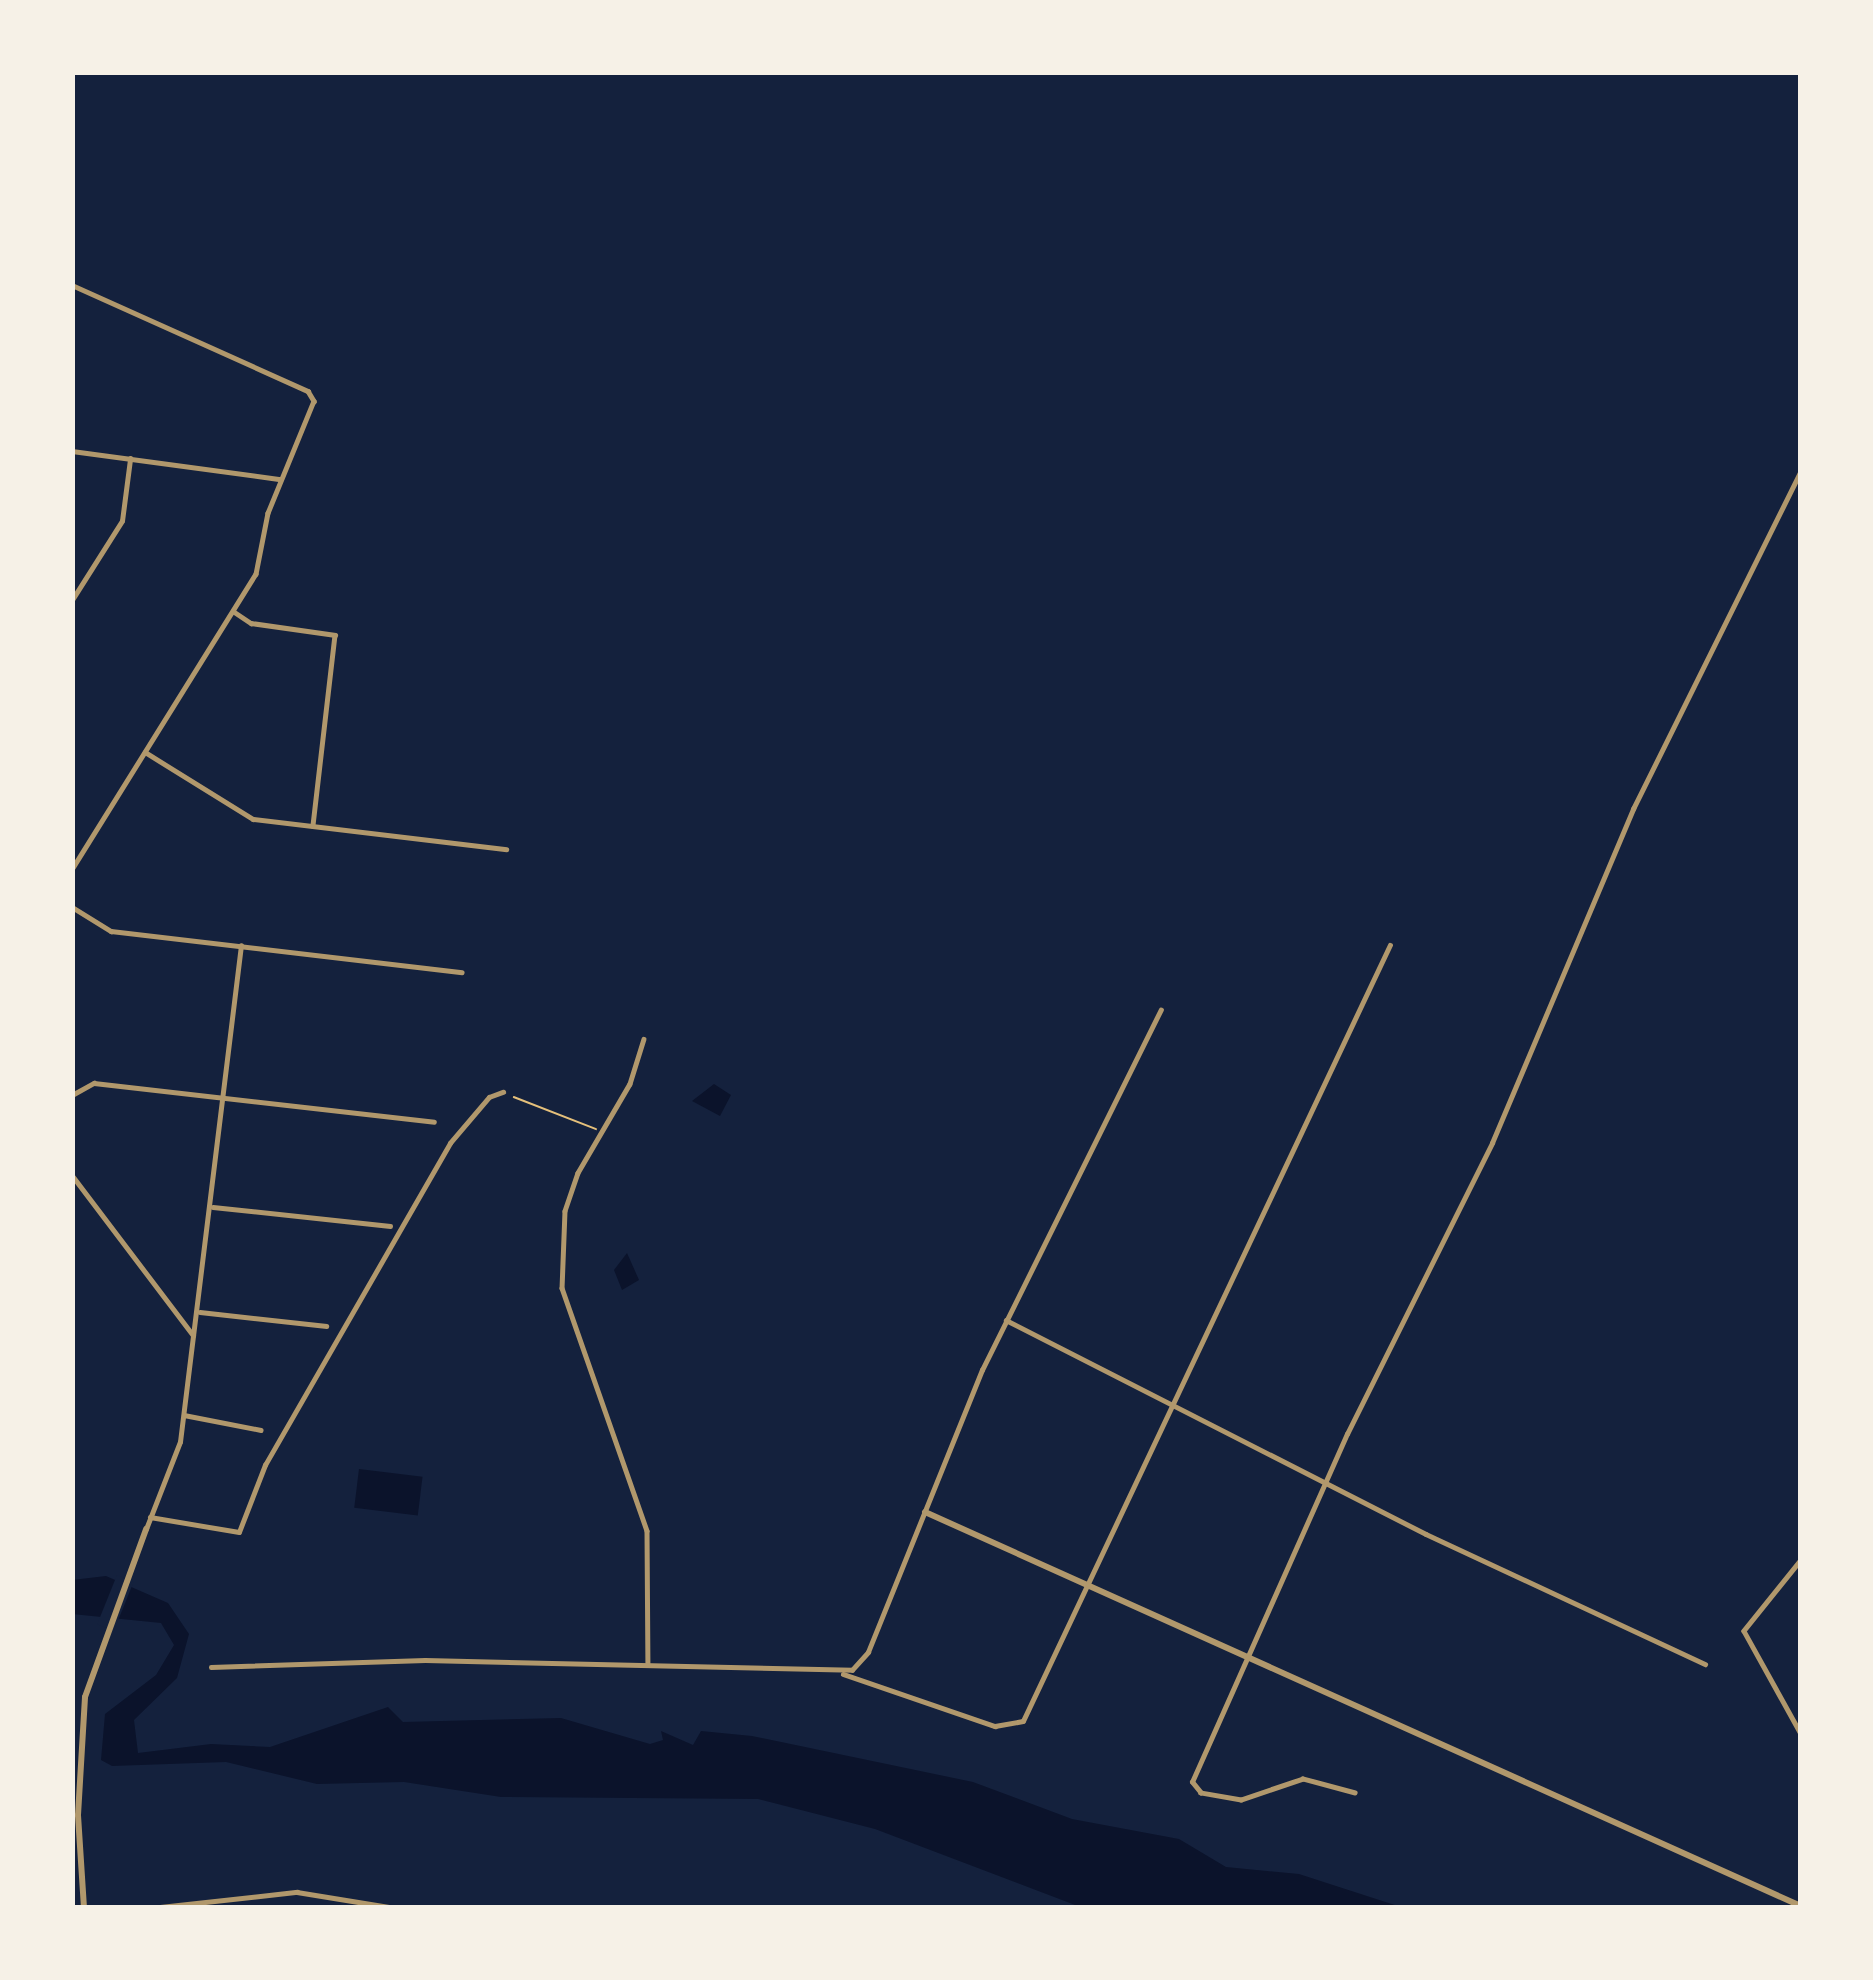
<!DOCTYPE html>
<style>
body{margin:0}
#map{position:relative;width:1873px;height:1980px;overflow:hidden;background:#14213d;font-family:Mulish,sans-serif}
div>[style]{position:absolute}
.water>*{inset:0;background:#0b132b;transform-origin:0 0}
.pier>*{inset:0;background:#14213d;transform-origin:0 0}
.path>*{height:1.5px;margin:-0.75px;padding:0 0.75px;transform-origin:0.75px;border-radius:0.75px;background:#e5c07b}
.minor>*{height:4.5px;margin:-2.25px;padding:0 2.25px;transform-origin:2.25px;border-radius:2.25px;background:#b1986c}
.tertiary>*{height:6px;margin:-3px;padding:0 3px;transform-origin:3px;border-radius:3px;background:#b1986c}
span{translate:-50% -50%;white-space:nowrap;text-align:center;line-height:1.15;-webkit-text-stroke:9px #f6f1e7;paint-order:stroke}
.frame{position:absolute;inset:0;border:75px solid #f6f1e7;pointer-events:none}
</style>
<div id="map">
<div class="water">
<div style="clip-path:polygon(714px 1084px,731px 1095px,720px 1116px,692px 1101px)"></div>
<div style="clip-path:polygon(627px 1253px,639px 1280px,622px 1290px,614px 1270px)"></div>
<div style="left:359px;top:1469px;width:64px;height:39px;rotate:7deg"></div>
<div style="clip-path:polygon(106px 1576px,168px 1603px,189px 1634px,177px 1678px,134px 1720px,138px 1753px,211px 1744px,270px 1747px,388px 1707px,403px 1722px,561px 1718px,650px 1744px,663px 1740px,661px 1731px,693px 1745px,701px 1731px,752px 1736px,973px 1782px,1072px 1819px,1179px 1839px,1226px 1867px,1299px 1874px,1404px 1908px,1083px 1908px,875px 1829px,758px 1799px,501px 1797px,404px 1782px,317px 1784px,226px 1762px,112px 1766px,101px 1760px,105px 1714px,156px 1675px,174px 1645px,161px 1623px,72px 1614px,72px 1580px)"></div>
</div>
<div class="pier">
<div style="left:117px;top:1575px;width:18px;height:53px;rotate:22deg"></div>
</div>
<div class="path">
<div style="left:514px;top:1097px;width:88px;rotate:21.3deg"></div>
</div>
<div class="minor">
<div style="left:72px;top:285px;width:259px;rotate:24.2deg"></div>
<div style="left:308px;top:391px;width:12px;rotate:59deg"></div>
<div style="left:314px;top:401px;width:121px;rotate:112.3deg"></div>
<div style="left:268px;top:513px;width:62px;rotate:101.1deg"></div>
<div style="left:256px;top:574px;width:349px;rotate:121.9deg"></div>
<div style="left:72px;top:451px;width:210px;rotate:7.7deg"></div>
<div style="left:72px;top:600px;width:93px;rotate:-57.7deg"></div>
<div style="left:122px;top:521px;width:63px;rotate:-82.6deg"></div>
<div style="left:233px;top:611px;width:22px;rotate:34deg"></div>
<div style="left:251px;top:623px;width:85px;rotate:8.1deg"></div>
<div style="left:335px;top:635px;width:192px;rotate:96.6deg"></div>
<div style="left:145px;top:752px;width:127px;rotate:31.8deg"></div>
<div style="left:253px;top:819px;width:255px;rotate:6.8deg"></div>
<div style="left:72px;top:907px;width:46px;rotate:31.6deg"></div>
<div style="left:111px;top:931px;width:353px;rotate:6.7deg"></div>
<div style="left:644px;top:1039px;width:47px;rotate:107.3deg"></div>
<div style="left:630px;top:1084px;width:103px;rotate:120.3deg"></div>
<div style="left:578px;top:1173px;width:40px;rotate:108.9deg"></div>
<div style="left:565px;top:1211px;width:77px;rotate:92.2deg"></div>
<div style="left:562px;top:1288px;width:257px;rotate:70.7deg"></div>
<div style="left:647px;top:1531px;width:132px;rotate:89.6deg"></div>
<div style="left:72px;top:1095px;width:25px;rotate:-29deg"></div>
<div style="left:94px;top:1083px;width:342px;rotate:6.5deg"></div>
<div style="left:72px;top:1175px;width:201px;rotate:52.9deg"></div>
<div style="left:213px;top:1207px;width:178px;rotate:6.1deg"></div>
<div style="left:200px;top:1312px;width:127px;rotate:6.3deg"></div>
<div style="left:1006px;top:1320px;width:471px;rotate:27deg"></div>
<div style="left:1426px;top:1534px;width:308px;rotate:25deg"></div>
<div style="left:184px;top:1415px;width:78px;rotate:11deg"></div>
<div style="left:150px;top:1517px;width:90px;rotate:9.6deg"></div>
<div style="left:239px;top:1532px;width:72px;rotate:-68.8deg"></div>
<div style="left:265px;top:1465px;width:371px;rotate:-60.1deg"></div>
<div style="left:450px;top:1143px;width:60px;rotate:-49.7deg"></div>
<div style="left:489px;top:1097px;width:15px;rotate:-20deg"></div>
<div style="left:146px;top:1529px;width:93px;rotate:-68.7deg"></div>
<div style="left:180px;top:1442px;width:500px;rotate:-83deg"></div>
<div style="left:1801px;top:1560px;width:91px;rotate:128.8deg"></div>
<div style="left:1744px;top:1631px;width:118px;rotate:61deg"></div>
<div style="left:211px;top:1667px;width:214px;rotate:-1.9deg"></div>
<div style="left:425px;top:1660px;width:427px;rotate:1.3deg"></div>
<div style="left:852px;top:1670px;width:24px;rotate:-48deg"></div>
<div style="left:868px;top:1652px;width:304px;rotate:-68deg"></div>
<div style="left:982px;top:1370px;width:402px;rotate:-63.6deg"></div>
<div style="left:843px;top:1674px;width:161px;rotate:18.9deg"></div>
<div style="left:995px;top:1726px;width:28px;rotate:-10deg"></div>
<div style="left:1023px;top:1721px;width:858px;rotate:-64.69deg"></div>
<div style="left:1355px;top:1793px;width:54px;rotate:-164.9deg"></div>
<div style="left:1303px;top:1779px;width:65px;rotate:161.3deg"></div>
<div style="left:1241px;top:1800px;width:41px;rotate:-170.1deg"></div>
<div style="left:1201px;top:1793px;width:14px;rotate:-129deg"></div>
<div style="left:1192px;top:1782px;width:381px;rotate:-66deg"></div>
<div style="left:1347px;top:1434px;width:325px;rotate:-63.5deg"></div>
<div style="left:1492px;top:1143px;width:363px;rotate:-67.1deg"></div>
<div style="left:1633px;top:809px;width:377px;rotate:-63.6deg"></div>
<div style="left:151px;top:1908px;width:147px;rotate:-6.3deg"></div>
<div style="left:297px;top:1892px;width:99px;rotate:9.3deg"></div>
</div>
<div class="tertiary">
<div style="left:925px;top:1512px;width:961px;rotate:24.22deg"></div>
<div style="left:84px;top:1908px;width:93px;rotate:-93.7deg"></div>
<div style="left:78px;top:1815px;width:118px;rotate:-86.6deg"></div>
<div style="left:85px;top:1697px;width:179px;rotate:-70deg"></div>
</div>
<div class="frame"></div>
</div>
